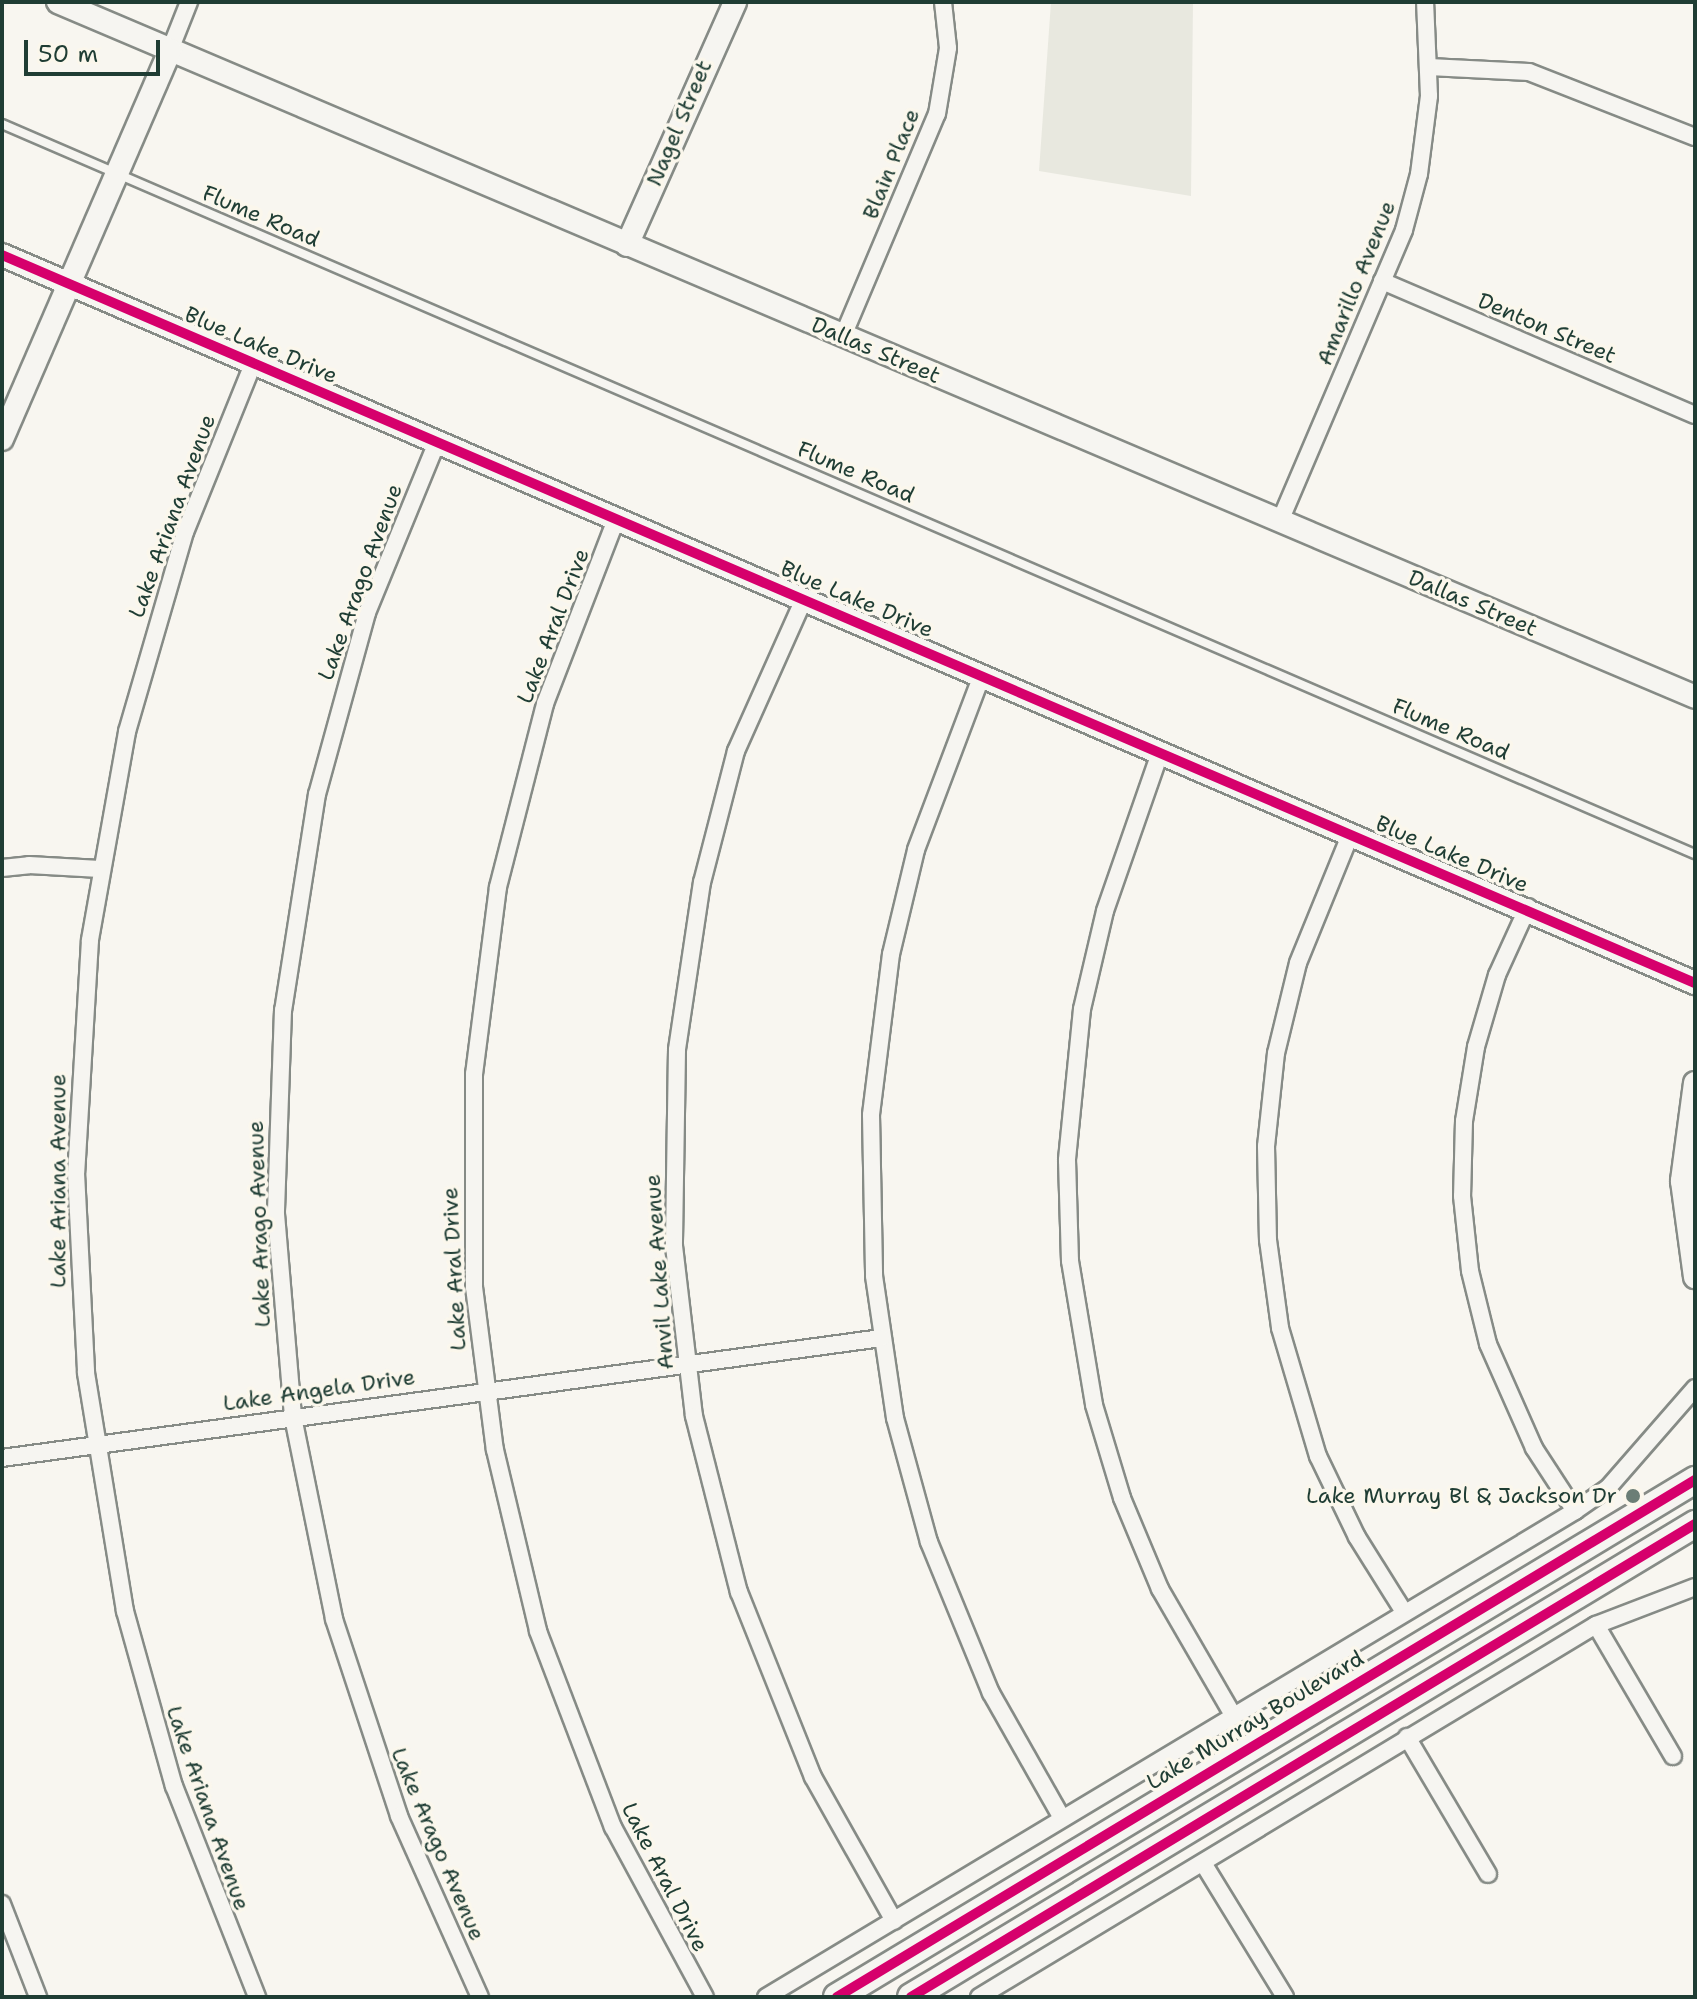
<!DOCTYPE html>
<style>
body{margin:0}
#map{position:relative;width:1697px;height:1999px;overflow:hidden;background:#f8f6f0;font-family:"Shantell Sans",sans-serif}
div>[style]{position:absolute}
.built>*{inset:0;background:#e8e8df}
.roads{filter:drop-shadow(2px 0 #868b86) drop-shadow(-2px 0 #868b86) drop-shadow(0 2px #868b86) drop-shadow(0 -2px #868b86)}
.lane>*{height:8px;margin:-4px;padding:0 4px;transform-origin:4px;border-radius:4px;background:#f6f5f1}
.street>*{height:16px;margin:-8px;padding:0 8px;transform-origin:8px;border-radius:8px;background:#f6f5f1}
.secondary>*{height:22px;margin:-11px;padding:0 11px;transform-origin:11px;border-radius:11px;background:#f6f5f1}
.primary>*{height:26px;margin:-13px;padding:0 13px;transform-origin:13px;border-radius:13px;background:#f6f5f1}
.cycleway>*{height:10px;margin:-5px;padding:0 5px;transform-origin:5px;border-radius:5px;background:#d6006c}
.dots>*{width:22px;height:22px;translate:-50% -50%;box-sizing:border-box;border:4px solid #fbf7ec;border-radius:50%}
span{translate:-50% -50%;white-space:nowrap;text-align:center;line-height:1.15;-webkit-text-stroke:7px #fbf7ec;paint-order:stroke}
.street-label{font-size:22px;color:#1f3d34}
.poi-label{font-size:22px;color:#1f3d34}
.right{translate:-100% -50%;text-align:right}
.frame{position:absolute;inset:0;border:4px solid #1f3d34;pointer-events:none}
.scale{position:absolute;left:24px;top:40px;width:136px;height:36px;box-sizing:border-box;border:4px solid #1f3d34;border-top:0;padding-left:10px;font-size:24px;line-height:28px;white-space:nowrap;color:#1f3d34;-webkit-text-stroke:6px #fbf7ec;paint-order:stroke}
</style>
<div id="map">
<div class="built">
<div style="clip-path:polygon(1051px 2px,1193px 2px,1191px 196px,1039px 171px)"></div>
</div>
<div class="roads">
<div class="lane">
<div style="left:2px;top:124px;width:1844px;rotate:23.33deg"></div>
</div>
<div class="street">
<div style="left:170px;top:50px;width:52px;rotate:-68.4deg"></div>
<div style="left:1429px;top:67px;width:100px;rotate:2.9deg"></div>
<div style="left:1529px;top:72px;width:178px;rotate:21.4deg"></div>
<div style="left:1382px;top:281px;width:340px;rotate:23.2deg"></div>
<div style="left:843px;top:336px;width:241px;rotate:-67.1deg"></div>
<div style="left:937px;top:114px;width:67px;rotate:-80.5deg"></div>
<div style="left:948px;top:48px;width:46px;rotate:-96.2deg"></div>
<div style="left:253px;top:364px;width:181px;rotate:112deg"></div>
<div style="left:185px;top:532px;width:208px;rotate:106.2deg"></div>
<div style="left:127px;top:732px;width:211px;rotate:100.1deg"></div>
<div style="left:90px;top:940px;width:233px;rotate:93.4deg"></div>
<div style="left:76px;top:1173px;width:200px;rotate:87.1deg"></div>
<div style="left:86px;top:1373px;width:241px;rotate:80.7deg"></div>
<div style="left:125px;top:1611px;width:182px;rotate:74.4deg"></div>
<div style="left:174px;top:1786px;width:227px;rotate:68.5deg"></div>
<div style="left:437px;top:442px;width:185px;rotate:112.3deg"></div>
<div style="left:367px;top:613px;width:188px;rotate:105.4deg"></div>
<div style="left:317px;top:794px;width:219px;rotate:98.9deg"></div>
<div style="left:283px;top:1010px;width:204px;rotate:92deg"></div>
<div style="left:276px;top:1214px;width:204px;rotate:85.2deg"></div>
<div style="left:293px;top:1417px;width:206px;rotate:78.5deg"></div>
<div style="left:334px;top:1619px;width:207px;rotate:71.7deg"></div>
<div style="left:399px;top:1816px;width:198px;rotate:65.9deg"></div>
<div style="left:617px;top:517px;width:200px;rotate:111.1deg"></div>
<div style="left:545px;top:704px;width:189px;rotate:104.4deg"></div>
<div style="left:498px;top:887px;width:189px;rotate:97.3deg"></div>
<div style="left:474px;top:1074px;width:213px;rotate:90deg"></div>
<div style="left:474px;top:1287px;width:164px;rotate:82.7deg"></div>
<div style="left:495px;top:1450px;width:186px;rotate:76.6deg"></div>
<div style="left:538px;top:1631px;width:210px;rotate:69.1deg"></div>
<div style="left:613px;top:1827px;width:193px;rotate:61.6deg"></div>
<div style="left:1280px;top:521px;width:316px;rotate:-66.9deg"></div>
<div style="left:1404px;top:230px;width:58px;rotate:-75deg"></div>
<div style="left:1419px;top:174px;width:79px;rotate:-82.7deg"></div>
<div style="left:1429px;top:96px;width:94px;rotate:-92.4deg"></div>
<div style="left:804px;top:599px;width:167px;rotate:114.1deg"></div>
<div style="left:736px;top:751px;width:135px;rotate:104.5deg"></div>
<div style="left:702px;top:882px;width:170px;rotate:98.5deg"></div>
<div style="left:677px;top:1050px;width:196px;rotate:90.9deg"></div>
<div style="left:674px;top:1246px;width:171px;rotate:83.3deg"></div>
<div style="left:694px;top:1416px;width:182px;rotate:75.7deg"></div>
<div style="left:739px;top:1592px;width:199px;rotate:68.2deg"></div>
<div style="left:813px;top:1777px;width:165px;rotate:60.6deg"></div>
<div style="left:982px;top:675px;width:187px;rotate:110.7deg"></div>
<div style="left:916px;top:850px;width:107px;rotate:103.5deg"></div>
<div style="left:891px;top:954px;width:162px;rotate:97.1deg"></div>
<div style="left:871px;top:1115px;width:161px;rotate:88.9deg"></div>
<div style="left:874px;top:1276px;width:144px;rotate:81.6deg"></div>
<div style="left:895px;top:1418px;width:129px;rotate:74.7deg"></div>
<div style="left:929px;top:1542px;width:163px;rotate:67.7deg"></div>
<div style="left:991px;top:1693px;width:142px;rotate:60.4deg"></div>
<div style="left:1160px;top:753px;width:167px;rotate:109.2deg"></div>
<div style="left:1105px;top:911px;width:101px;rotate:103.2deg"></div>
<div style="left:1082px;top:1009px;width:152px;rotate:95.7deg"></div>
<div style="left:1067px;top:1160px;width:101px;rotate:88.3deg"></div>
<div style="left:1070px;top:1261px;width:146px;rotate:80.5deg"></div>
<div style="left:1094px;top:1405px;width:97px;rotate:73.2deg"></div>
<div style="left:1122px;top:1498px;width:99px;rotate:67.3deg"></div>
<div style="left:1160px;top:1589px;width:146px;rotate:59.9deg"></div>
<div style="left:1351px;top:833px;width:140px;rotate:112.2deg"></div>
<div style="left:1298px;top:963px;width:93px;rotate:103.7deg"></div>
<div style="left:1276px;top:1053px;width:94px;rotate:96.1deg"></div>
<div style="left:1266px;top:1146px;width:94px;rotate:88.8deg"></div>
<div style="left:1268px;top:1240px;width:89px;rotate:82.2deg"></div>
<div style="left:1280px;top:1328px;width:134px;rotate:73.5deg"></div>
<div style="left:1318px;top:1456px;width:90px;rotate:64.3deg"></div>
<div style="left:1357px;top:1537px;width:89px;rotate:57.9deg"></div>
<div style="left:2px;top:868px;width:27px;rotate:-6deg"></div>
<div style="left:29px;top:865px;width:71px;rotate:3.2deg"></div>
<div style="left:1528px;top:907px;width:75px;rotate:114.5deg"></div>
<div style="left:1497px;top:975px;width:75px;rotate:106.3deg"></div>
<div style="left:1476px;top:1047px;width:75px;rotate:99.2deg"></div>
<div style="left:1464px;top:1121px;width:75px;rotate:91.5deg"></div>
<div style="left:1462px;top:1196px;width:75px;rotate:83.9deg"></div>
<div style="left:1470px;top:1271px;width:75px;rotate:76.1deg"></div>
<div style="left:1488px;top:1344px;width:114px;rotate:66.1deg"></div>
<div style="left:1534px;top:1448px;width:75px;rotate:56.9deg"></div>
<div style="left:2px;top:1458px;width:887px;rotate:-7.77deg"></div>
<div style="left:1596px;top:1625px;width:152px;rotate:59.6deg"></div>
<div style="left:1407px;top:1737px;width:159px;rotate:59.4deg"></div>
<div style="left:1203px;top:1863px;width:157px;rotate:58.5deg"></div>
<div style="left:2px;top:1904px;width:100px;rotate:68.8deg"></div>
<div style="left:766px;top:1997px;width:944px;rotate:-30.99deg"></div>
<div style="left:1575px;top:1511px;width:39px;rotate:-35deg"></div>
<div style="left:1607px;top:1489px;width:134px;rotate:-48.9deg"></div>
<div style="left:979px;top:1997px;width:720px;rotate:-31.09deg"></div>
<div style="left:1596px;top:1625px;width:106px;rotate:-21deg"></div>
</div>
<div class="secondary">
<div style="left:58px;top:2px;width:1778px;rotate:23deg"></div>
<div style="left:627px;top:245px;width:266px;rotate:-66deg"></div>
<div style="left:2px;top:255px;width:1843px;rotate:23.27deg"></div>
<div style="left:2px;top:439px;width:424px;rotate:-66.6deg"></div>
<div style="left:1695px;top:1083px;width:99px;rotate:97.6deg"></div>
<div style="left:1682px;top:1181px;width:97px;rotate:82.3deg"></div>
</div>
<div class="primary">
<div style="left:837px;top:1997px;width:1002px;rotate:-31.07deg"></div>
<div style="left:911px;top:1997px;width:916px;rotate:-31.1deg"></div>
</div>
</div>
<div class="cycleway">
<div style="left:2px;top:255px;width:1843px;rotate:23.27deg"></div>
<div style="left:837px;top:1997px;width:1002px;rotate:-31.07deg"></div>
<div style="left:911px;top:1997px;width:916px;rotate:-31.1deg"></div>
</div>
<div class="dots">
<div style="left:1633px;top:1496px;background:#6b7e76"></div>
</div>
<div class="street-label">
<span style="left:679px;top:123px;rotate:-67deg">Nagel Street</span>
<span style="left:891px;top:164px;rotate:-68deg">Blain Place</span>
<span style="left:261px;top:216px;rotate:23deg">Flume Road</span>
<span style="left:1356px;top:283px;rotate:-68deg">Amarillo Avenue</span>
<span style="left:1547px;top:328px;rotate:23deg">Denton Street</span>
<span style="left:261px;top:345px;rotate:23deg">Blue Lake Drive</span>
<span style="left:876px;top:350px;rotate:23deg">Dallas Street</span>
<span style="left:856px;top:472px;rotate:23deg">Flume Road</span>
<span style="left:172px;top:516px;rotate:-70deg">Lake Ariana Avenue</span>
<span style="left:360px;top:582px;rotate:-70deg">Lake Arago Avenue</span>
<span style="left:857px;top:599px;rotate:23deg">Blue Lake Drive</span>
<span style="left:1473px;top:603px;rotate:23deg">Dallas Street</span>
<span style="left:553px;top:626px;rotate:-69deg">Lake Aral Drive</span>
<span style="left:1451px;top:729px;rotate:23deg">Flume Road</span>
<span style="left:1452px;top:854px;rotate:23deg">Blue Lake Drive</span>
<span style="left:58px;top:1181px;rotate:-90deg">Lake Ariana Avenue</span>
<span style="left:259px;top:1224px;rotate:-92deg">Lake Arago Avenue</span>
<span style="left:454px;top:1269px;rotate:-93deg">Lake Aral Drive</span>
<span style="left:659px;top:1272px;rotate:-94deg">Anvil Lake Avenue</span>
<span style="left:319px;top:1390px;rotate:-8deg">Lake Angela Drive</span>
<span style="left:1255px;top:1720px;rotate:-31deg">Lake Murray Boulevard</span>
<span style="left:208px;top:1808px;rotate:71deg">Lake Ariana Avenue</span>
<span style="left:438px;top:1844px;rotate:67deg">Lake Arago Avenue</span>
<span style="left:665px;top:1877px;rotate:63deg">Lake Aral Drive</span>
</div>
<div class="poi-label">
<span class="right" style="left:1617px;top:1496px">Lake Murray Bl &amp; Jackson Dr</span>
</div>
<div class="frame"></div>
<div class="scale">50 m</div>
</div>
